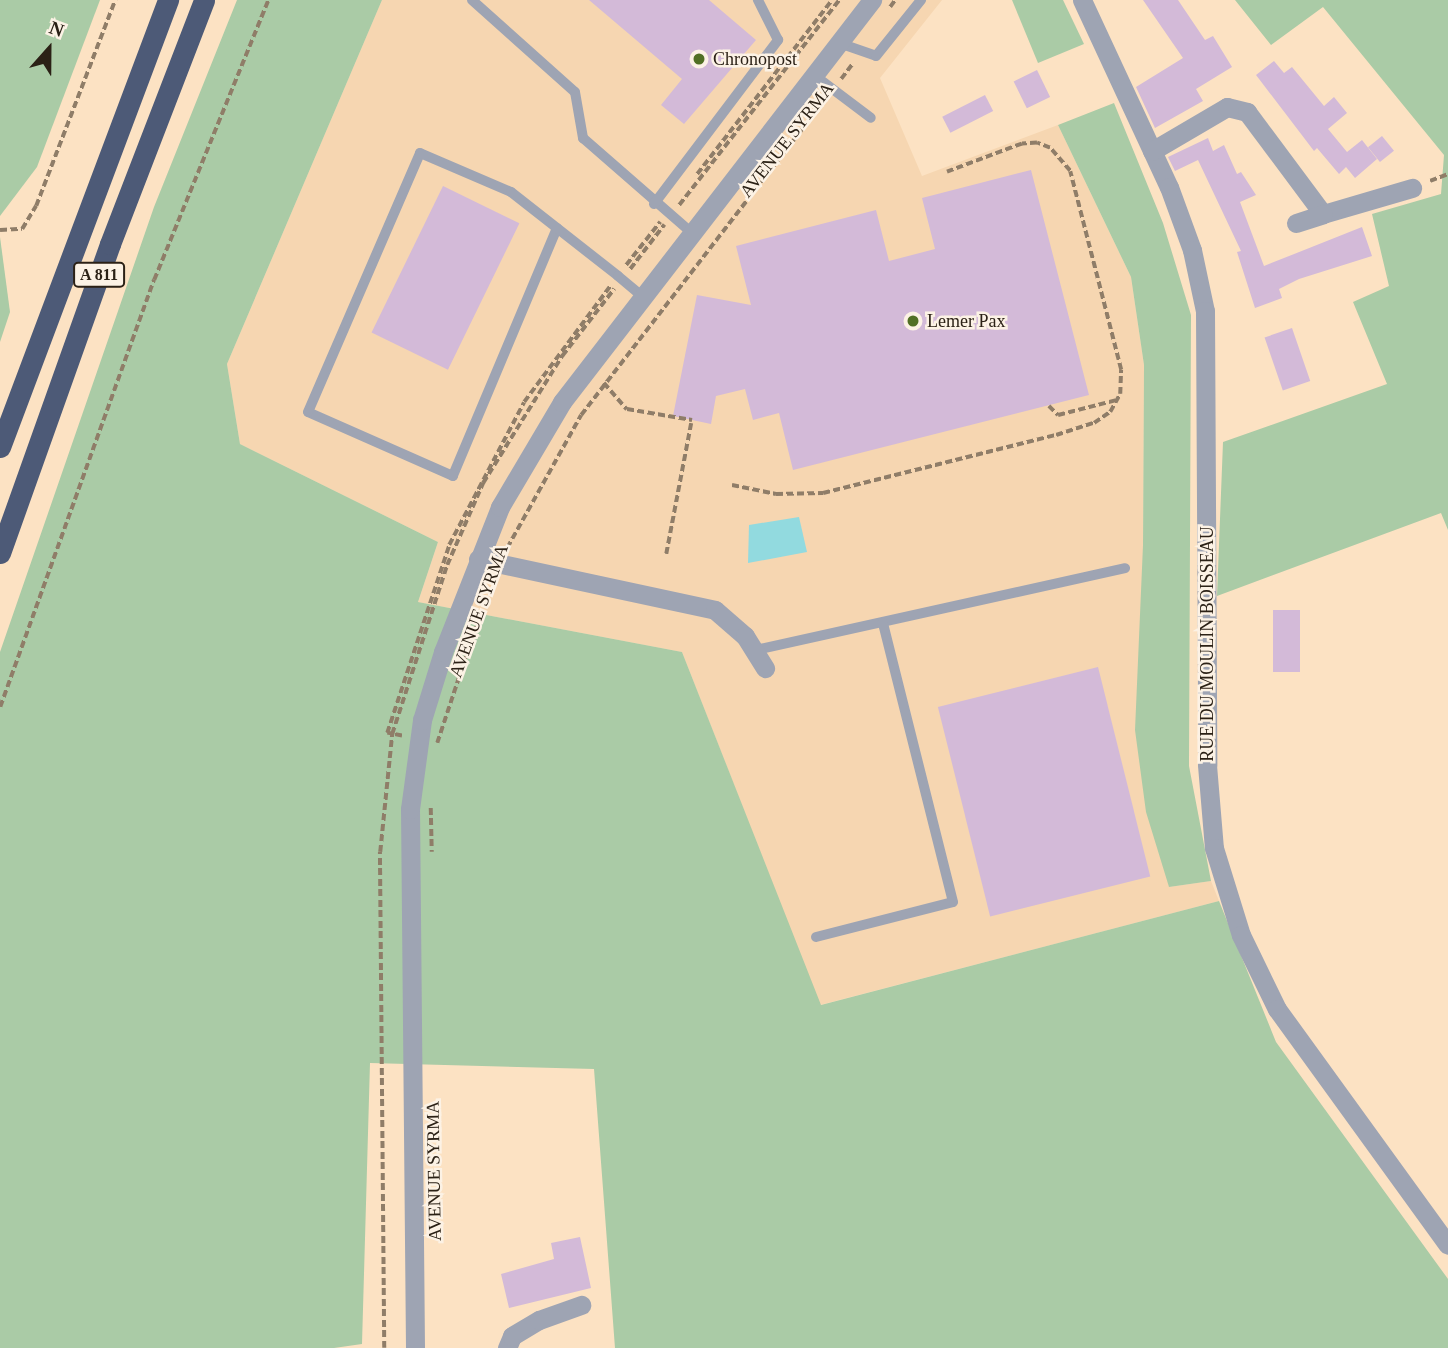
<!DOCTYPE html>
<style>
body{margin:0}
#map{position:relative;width:1448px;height:1348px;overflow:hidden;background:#fce2c3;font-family:"Times New Roman",serif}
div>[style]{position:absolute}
.built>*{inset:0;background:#f6d6b1}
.green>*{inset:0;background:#aacba6}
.water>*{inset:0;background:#92dadf}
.building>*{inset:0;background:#d3bad8;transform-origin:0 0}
.path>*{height:3.5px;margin-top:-1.75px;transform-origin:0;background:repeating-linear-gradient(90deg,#8f7d68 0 7px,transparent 0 10.5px)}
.service>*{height:10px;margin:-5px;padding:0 5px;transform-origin:5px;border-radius:5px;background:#9ea4b3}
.minor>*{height:19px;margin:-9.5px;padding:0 9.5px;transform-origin:9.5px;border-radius:9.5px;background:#9ea4b3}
.motorway>*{height:21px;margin:-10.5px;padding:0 10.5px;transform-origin:10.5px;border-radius:10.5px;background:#4d5a77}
.dots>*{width:19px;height:19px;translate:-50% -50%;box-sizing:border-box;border:4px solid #fcf2e5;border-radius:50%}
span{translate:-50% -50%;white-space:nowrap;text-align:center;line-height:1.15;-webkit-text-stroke:5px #fcf2e5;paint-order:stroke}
.shield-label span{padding:2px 5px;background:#fcf2e5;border:2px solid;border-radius:5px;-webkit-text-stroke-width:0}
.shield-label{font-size:16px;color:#2b2116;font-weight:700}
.poi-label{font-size:18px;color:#2b2116}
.left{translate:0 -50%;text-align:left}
.street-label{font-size:18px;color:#2b2116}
.north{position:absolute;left:14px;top:14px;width:70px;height:70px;-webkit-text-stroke:5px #fcf2e5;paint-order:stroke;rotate:21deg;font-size:19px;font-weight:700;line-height:28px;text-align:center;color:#2b2116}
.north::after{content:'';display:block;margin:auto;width:24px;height:32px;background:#2b2116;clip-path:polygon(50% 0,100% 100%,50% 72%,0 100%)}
</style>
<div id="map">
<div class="built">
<div style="clip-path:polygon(382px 0,942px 0,880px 78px,922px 176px,1058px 125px,1131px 277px,1144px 365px,1143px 545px,1169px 887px,1211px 881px,1219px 901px,820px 1005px,682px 652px,418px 602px,438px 542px,240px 444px,227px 364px)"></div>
</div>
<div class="green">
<div style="clip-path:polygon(0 0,100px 0,37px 167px,0 216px)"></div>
<div style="clip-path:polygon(237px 0,382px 0,227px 364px,240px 444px,438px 542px,418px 602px,682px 652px,821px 1005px,1219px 901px,1276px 1042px,1448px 1279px,1448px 1348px,615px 1348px,594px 1069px,370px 1063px,362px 1344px,334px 1348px,0 1348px,0 652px,154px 207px)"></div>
<div style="clip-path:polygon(1012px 0,1063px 0,1084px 44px,1038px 63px)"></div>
<div style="clip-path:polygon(1235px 0,1448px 0,1448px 530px,1441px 513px,1217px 596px,1223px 442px,1387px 384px,1353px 302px,1389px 286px,1372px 214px,1441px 194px,1444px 155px,1323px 7px,1271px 45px)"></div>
<div style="clip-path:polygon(1114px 103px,1163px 223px,1191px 315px,1189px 766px,1211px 881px,1169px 887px,1146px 812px,1135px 730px,1143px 545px,1144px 365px,1131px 277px,1058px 125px)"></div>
<div style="clip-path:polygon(0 237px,10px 312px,0 342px)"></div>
</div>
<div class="water">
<div style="clip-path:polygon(799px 517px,807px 552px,748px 563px,749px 525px)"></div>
</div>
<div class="building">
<div style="clip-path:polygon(589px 0,709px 0,756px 40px,684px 124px,661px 105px,682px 79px)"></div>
<div style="clip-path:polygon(1143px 0,1178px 0,1205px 40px,1213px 36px,1232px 67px,1196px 89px,1203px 101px,1155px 128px,1136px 87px,1183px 58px)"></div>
<div style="clip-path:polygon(1274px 61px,1284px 73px,1292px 67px,1324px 106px,1334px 97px,1347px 113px,1328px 129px,1347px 152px,1362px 140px,1377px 159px,1355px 178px,1346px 167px,1339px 174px,1317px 148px,1314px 151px,1256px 75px)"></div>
<div style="left:1037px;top:70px;width:30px;height:26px;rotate:64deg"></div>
<div style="left:985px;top:95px;width:18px;height:48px;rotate:63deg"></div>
<div style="left:1382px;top:136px;width:19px;height:18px;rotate:51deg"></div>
<div style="clip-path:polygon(1208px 138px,1213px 151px,1224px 145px,1237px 174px,1241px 172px,1256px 195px,1240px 202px,1264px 266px,1362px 227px,1372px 256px,1299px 279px,1279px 289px,1282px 298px,1255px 308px,1237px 252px,1241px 251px,1198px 160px,1175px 171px,1168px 157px)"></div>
<div style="clip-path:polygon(1031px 170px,1089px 395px,793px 470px,779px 413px,753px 420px,745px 389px,716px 396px,711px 424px,673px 416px,697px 295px,751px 305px,736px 246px,876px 210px,889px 261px,935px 249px,922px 198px)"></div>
<div style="left:443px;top:186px;width:85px;height:163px;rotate:26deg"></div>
<div style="left:1292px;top:328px;width:56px;height:29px;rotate:71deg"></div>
<div style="left:1273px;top:610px;width:27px;height:62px"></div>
<div style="left:1098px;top:667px;width:216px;height:165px;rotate:76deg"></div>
<div style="clip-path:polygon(580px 1237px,591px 1288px,509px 1308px,501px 1274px,554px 1259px,551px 1243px)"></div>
</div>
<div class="path">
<div style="left:890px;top:7px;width:9px;rotate:-54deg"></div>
<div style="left:841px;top:79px;width:20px;rotate:-53deg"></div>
<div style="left:697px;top:174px;width:220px;rotate:-52.2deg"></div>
<div style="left:1430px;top:181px;width:19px;rotate:-21deg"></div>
<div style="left:679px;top:205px;width:260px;rotate:-52deg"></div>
<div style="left:0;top:230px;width:22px;rotate:-3deg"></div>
<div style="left:22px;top:229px;width:27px;rotate:-59deg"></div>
<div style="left:36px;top:206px;width:221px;rotate:-69deg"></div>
<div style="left:626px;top:265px;width:55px;rotate:-51.7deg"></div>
<div style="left:630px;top:269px;width:56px;rotate:-52.3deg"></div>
<div style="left:604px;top:383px;width:35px;rotate:49deg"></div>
<div style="left:627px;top:409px;width:66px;rotate:9.6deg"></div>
<div style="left:1049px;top:406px;width:13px;rotate:45deg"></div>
<div style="left:1058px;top:415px;width:61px;rotate:-14.3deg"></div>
<div style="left:732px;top:485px;width:45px;rotate:11.6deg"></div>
<div style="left:776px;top:494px;width:47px;rotate:-1.2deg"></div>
<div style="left:823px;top:493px;width:240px;rotate:-14deg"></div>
<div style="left:1056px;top:435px;width:40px;rotate:-18deg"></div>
<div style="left:1094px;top:423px;width:19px;rotate:-35deg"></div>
<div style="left:1110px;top:412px;width:21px;rotate:-61deg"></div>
<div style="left:1120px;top:394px;width:24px;rotate:-88deg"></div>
<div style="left:1121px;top:370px;width:205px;rotate:-104.4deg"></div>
<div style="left:1070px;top:171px;width:30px;rotate:-131deg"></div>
<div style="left:1050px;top:148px;width:14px;rotate:-159deg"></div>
<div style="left:1037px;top:143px;width:15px;rotate:176deg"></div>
<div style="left:1022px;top:144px;width:80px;rotate:159.5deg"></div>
<div style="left:507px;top:548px;width:152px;rotate:-60.9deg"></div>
<div style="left:581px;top:415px;width:399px;rotate:-52.3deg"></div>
<div style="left:666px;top:554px;width:133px;rotate:-79.2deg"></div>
<div style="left:0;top:707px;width:454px;rotate:-70.2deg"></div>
<div style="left:154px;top:280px;width:302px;rotate:-67.8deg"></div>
<div style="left:402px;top:736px;width:15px;rotate:-169deg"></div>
<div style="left:387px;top:733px;width:198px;rotate:-71.7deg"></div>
<div style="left:449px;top:545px;width:161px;rotate:-62.3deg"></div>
<div style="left:524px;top:402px;width:146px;rotate:-53.4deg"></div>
<div style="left:437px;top:743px;width:130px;rotate:-71.6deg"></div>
<div style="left:431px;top:808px;width:44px;rotate:88.7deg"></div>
<div style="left:384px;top:1348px;width:496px;rotate:-90.5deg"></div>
<div style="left:380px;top:852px;width:119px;rotate:-84.2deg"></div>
<div style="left:392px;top:734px;width:178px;rotate:-72deg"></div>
<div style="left:447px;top:565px;width:90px;rotate:-66.3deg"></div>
<div style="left:483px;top:483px;width:150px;rotate:-58.1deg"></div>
<div style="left:562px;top:356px;width:85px;rotate:-52.2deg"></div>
</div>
<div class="service">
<div style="left:472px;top:0;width:138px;rotate:41.8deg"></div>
<div style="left:575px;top:92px;width:47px;rotate:80.1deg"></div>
<div style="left:583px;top:138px;width:145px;rotate:41.1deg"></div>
<div style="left:839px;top:43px;width:39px;rotate:19deg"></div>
<div style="left:876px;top:56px;width:72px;rotate:-51.2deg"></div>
<div style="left:814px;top:75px;width:71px;rotate:37deg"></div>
<div style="left:654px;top:204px;width:206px;rotate:-52.9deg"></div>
<div style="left:778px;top:40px;width:45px;rotate:-116.6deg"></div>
<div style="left:557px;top:228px;width:269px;rotate:112.8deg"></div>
<div style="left:453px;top:476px;width:158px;rotate:-156.2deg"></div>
<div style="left:308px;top:412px;width:282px;rotate:-66.6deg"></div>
<div style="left:420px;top:153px;width:99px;rotate:23.2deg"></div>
<div style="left:511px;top:192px;width:136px;rotate:38.1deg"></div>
<div style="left:618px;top:276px;width:31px;rotate:40deg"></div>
<div style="left:756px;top:650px;width:378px;rotate:-12.5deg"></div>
<div style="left:816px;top:937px;width:141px;rotate:-14.3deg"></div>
<div style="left:953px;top:902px;width:288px;rotate:-104.1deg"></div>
</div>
<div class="minor">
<div style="left:1082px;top:0;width:206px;rotate:65.1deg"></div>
<div style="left:1169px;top:187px;width:67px;rotate:69.9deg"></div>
<div style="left:1192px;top:250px;width:62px;rotate:78deg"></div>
<div style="left:1205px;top:311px;width:454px;rotate:89.7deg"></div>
<div style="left:1207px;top:765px;width:83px;rotate:85.2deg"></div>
<div style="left:1214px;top:848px;width:91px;rotate:72.8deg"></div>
<div style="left:1241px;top:935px;width:82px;rotate:64.1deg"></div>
<div style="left:1277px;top:1009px;width:291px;rotate:54.1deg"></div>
<div style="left:1152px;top:151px;width:87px;rotate:-30.4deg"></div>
<div style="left:1227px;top:107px;width:21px;rotate:14deg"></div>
<div style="left:1247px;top:112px;width:127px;rotate:53.3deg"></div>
<div style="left:1323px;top:214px;width:93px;rotate:-16.3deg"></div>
<div style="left:1296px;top:223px;width:28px;rotate:-18deg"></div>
<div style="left:478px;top:559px;width:242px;rotate:12.1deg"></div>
<div style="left:715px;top:610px;width:40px;rotate:41deg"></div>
<div style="left:745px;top:636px;width:38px;rotate:58deg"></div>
<div style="left:415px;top:1348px;width:539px;rotate:-90.53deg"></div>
<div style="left:410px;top:809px;width:90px;rotate:-82.3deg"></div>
<div style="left:422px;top:720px;width:71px;rotate:-72.8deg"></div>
<div style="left:443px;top:652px;width:156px;rotate:-68.5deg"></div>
<div style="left:500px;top:507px;width:122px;rotate:-59.4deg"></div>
<div style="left:562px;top:402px;width:508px;rotate:-52.36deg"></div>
<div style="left:507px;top:1348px;width:13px;rotate:-67deg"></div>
<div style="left:512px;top:1336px;width:31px;rotate:-31deg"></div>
<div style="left:539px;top:1320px;width:45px;rotate:-19.7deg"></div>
</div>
<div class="motorway">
<div style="left:0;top:447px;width:478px;rotate:-69.4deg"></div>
<div style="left:0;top:553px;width:328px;rotate:-70.4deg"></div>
<div style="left:110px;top:244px;width:261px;rotate:-68.9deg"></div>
</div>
<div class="dots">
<div style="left:699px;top:59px;background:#516f24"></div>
<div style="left:913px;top:321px;background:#516f24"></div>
</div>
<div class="shield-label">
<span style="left:99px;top:275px">A 811</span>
</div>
<div class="poi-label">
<span class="left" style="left:713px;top:59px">Chronopost</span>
<span class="left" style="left:927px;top:321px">Lemer Pax</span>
</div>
<div class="street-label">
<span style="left:787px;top:140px;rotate:-52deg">AVENUE SYRMA</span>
<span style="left:479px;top:611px;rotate:-70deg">AVENUE SYRMA</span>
<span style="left:1207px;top:644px;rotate:-90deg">RUE DU MOULIN BOISSEAU</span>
<span style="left:434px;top:1171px;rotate:-91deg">AVENUE SYRMA</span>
</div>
<div class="north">N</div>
</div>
